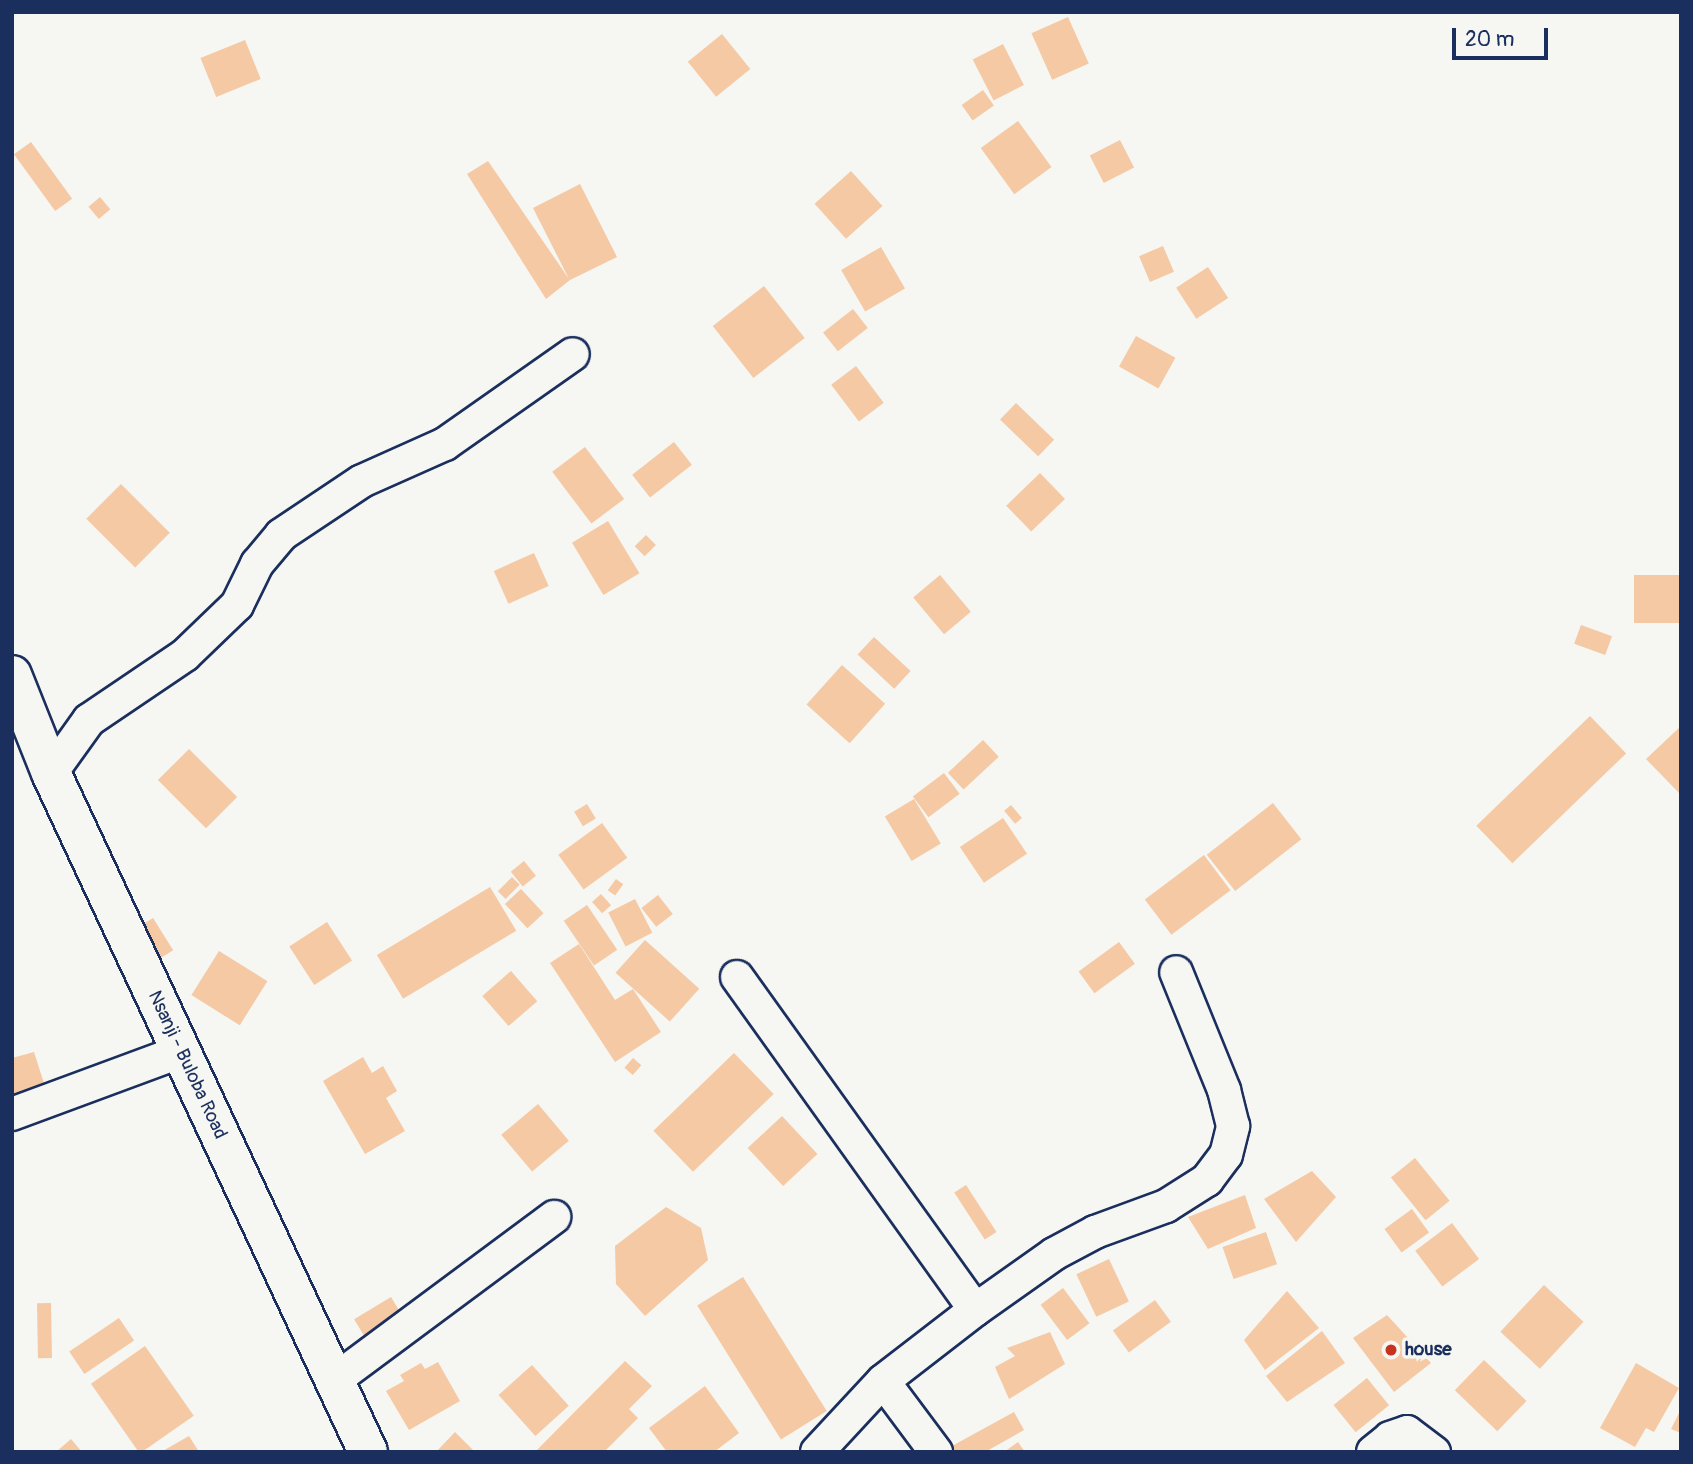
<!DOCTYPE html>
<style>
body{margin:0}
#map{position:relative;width:1693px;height:1464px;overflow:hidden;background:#f6f6f2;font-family:Pangolin,sans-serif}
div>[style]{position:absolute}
.building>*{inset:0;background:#f5c9a4;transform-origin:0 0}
.roads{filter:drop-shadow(2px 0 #1b2f5e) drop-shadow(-2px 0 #1b2f5e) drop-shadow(0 2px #1b2f5e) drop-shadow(0 -2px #1b2f5e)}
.minor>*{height:32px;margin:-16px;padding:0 16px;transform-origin:16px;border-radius:16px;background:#f6f6f2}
.secondary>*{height:38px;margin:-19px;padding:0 19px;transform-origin:19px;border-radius:19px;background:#f6f6f2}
.dots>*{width:19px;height:19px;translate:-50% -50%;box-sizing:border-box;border:4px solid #f6f6f2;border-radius:50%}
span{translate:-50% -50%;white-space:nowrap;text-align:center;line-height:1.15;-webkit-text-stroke:7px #f6f6f2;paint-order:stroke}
.street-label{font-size:19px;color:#1b2f5e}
.poi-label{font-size:19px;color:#1b2f5e;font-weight:700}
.left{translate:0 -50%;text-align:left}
.frame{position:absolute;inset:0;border:14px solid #1b2f5e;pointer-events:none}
.scale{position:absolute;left:1452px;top:28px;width:96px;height:32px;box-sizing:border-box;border:4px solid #1b2f5e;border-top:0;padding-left:9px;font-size:21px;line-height:24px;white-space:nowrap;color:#1b2f5e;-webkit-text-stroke:5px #f6f6f2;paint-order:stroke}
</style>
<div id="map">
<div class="building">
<div style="left:1068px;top:17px;width:51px;height:40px;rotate:66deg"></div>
<div style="left:722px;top:34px;width:45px;height:44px;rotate:51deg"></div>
<div style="left:245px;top:40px;width:42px;height:48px;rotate:68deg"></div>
<div style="left:1003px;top:44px;width:46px;height:34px;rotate:63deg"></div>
<div style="left:983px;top:90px;width:19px;height:26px;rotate:55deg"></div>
<div style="left:1018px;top:121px;width:57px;height:46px;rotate:54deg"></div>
<div style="left:1120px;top:140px;width:31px;height:34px;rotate:63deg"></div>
<div style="left:31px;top:142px;width:70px;height:21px;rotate:54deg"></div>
<div style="clip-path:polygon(488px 161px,569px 279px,533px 208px,580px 184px,617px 257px,570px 280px,546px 299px,467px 174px)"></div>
<div style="left:851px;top:171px;width:47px;height:49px;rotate:48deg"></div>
<div style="left:100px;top:197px;width:16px;height:15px;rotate:50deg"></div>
<div style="left:1163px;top:246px;width:28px;height:26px;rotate:67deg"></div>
<div style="left:881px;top:247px;width:48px;height:46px;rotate:60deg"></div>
<div style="left:1208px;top:267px;width:37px;height:38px;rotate:57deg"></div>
<div style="left:764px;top:286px;width:66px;height:65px;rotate:52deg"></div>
<div style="left:853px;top:309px;width:24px;height:38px;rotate:52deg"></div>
<div style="left:1136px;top:336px;width:45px;height:35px;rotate:29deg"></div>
<div style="left:856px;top:366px;width:46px;height:31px;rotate:53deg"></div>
<div style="left:1016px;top:403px;width:53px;height:23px;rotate:44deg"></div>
<div style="left:674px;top:442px;width:29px;height:53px;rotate:52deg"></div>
<div style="left:585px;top:447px;width:65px;height:41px;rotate:53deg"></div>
<div style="left:1040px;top:473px;width:36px;height:47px;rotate:46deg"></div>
<div style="left:121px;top:484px;width:69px;height:49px;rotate:45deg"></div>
<div style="left:608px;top:521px;width:61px;height:42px;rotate:59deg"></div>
<div style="left:646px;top:535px;width:14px;height:16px;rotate:45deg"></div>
<div style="left:534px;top:553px;width:36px;height:44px;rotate:66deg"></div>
<div style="left:940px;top:575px;width:48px;height:35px;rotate:50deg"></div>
<div style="left:1681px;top:575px;width:48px;height:47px;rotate:90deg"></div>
<div style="left:1581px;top:625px;width:33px;height:20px;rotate:20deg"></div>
<div style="left:874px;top:637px;width:50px;height:24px;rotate:43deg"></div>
<div style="left:842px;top:665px;width:58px;height:53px;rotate:42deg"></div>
<div style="left:1590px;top:716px;width:52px;height:158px;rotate:46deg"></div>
<div style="clip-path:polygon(1681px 726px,1681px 795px,1646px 759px)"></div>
<div style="left:983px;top:740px;width:23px;height:48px;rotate:47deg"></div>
<div style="left:189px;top:749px;width:68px;height:44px;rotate:45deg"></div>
<div style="left:944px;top:773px;width:26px;height:39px;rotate:53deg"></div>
<div style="left:914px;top:799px;width:52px;height:34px;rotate:59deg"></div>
<div style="left:1273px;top:803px;width:46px;height:84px;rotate:52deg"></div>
<div style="left:587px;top:804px;width:17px;height:15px;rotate:59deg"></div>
<div style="left:1011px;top:805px;width:17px;height:9px;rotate:50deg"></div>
<div style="left:1003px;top:818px;width:43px;height:52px;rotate:56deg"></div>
<div style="left:602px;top:823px;width:43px;height:54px;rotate:54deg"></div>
<div style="left:1204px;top:855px;width:44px;height:74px;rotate:53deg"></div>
<div style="left:524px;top:861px;width:19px;height:17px;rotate:51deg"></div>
<div style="left:512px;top:877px;width:11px;height:20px;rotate:45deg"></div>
<div style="left:616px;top:879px;width:9px;height:14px;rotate:36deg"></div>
<div style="left:490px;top:887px;width:51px;height:132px;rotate:59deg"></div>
<div style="left:521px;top:889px;width:33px;height:22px;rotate:47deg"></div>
<div style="left:601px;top:894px;width:15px;height:12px;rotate:48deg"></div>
<div style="left:658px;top:895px;width:24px;height:21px;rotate:52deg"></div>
<div style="left:635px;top:899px;width:38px;height:30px;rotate:63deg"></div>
<div style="left:587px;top:905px;width:54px;height:28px;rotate:56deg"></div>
<div style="left:153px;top:918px;width:38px;height:27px;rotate:58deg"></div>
<div style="left:327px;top:922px;width:46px;height:45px;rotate:57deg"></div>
<div style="left:645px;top:940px;width:73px;height:44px;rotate:42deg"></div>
<div style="left:1119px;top:942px;width:27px;height:50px;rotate:54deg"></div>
<div style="clip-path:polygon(579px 944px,615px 1000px,633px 989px,661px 1032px,615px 1062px,550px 963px)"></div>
<div style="left:219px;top:951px;width:57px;height:52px;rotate:32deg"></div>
<div style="left:511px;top:971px;width:40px;height:38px;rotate:49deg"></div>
<div style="clip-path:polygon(34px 1052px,47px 1093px,12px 1104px,12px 1058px)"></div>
<div style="left:734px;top:1053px;width:57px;height:112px;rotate:46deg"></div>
<div style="clip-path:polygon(363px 1057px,372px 1073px,383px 1066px,397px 1091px,386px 1098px,405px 1131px,365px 1154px,323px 1081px)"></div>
<div style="left:633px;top:1058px;width:11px;height:13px;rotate:41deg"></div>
<div style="left:538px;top:1104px;width:48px;height:48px;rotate:50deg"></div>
<div style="left:782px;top:1116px;width:52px;height:47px;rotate:47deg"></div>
<div style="left:1415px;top:1158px;width:55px;height:31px;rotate:51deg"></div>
<div style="clip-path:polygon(1312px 1171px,1336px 1197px,1296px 1242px,1264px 1199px)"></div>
<div style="left:966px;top:1185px;width:56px;height:14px;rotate:57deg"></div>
<div style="clip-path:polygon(1245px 1195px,1256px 1228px,1208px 1249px,1188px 1217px)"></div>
<div style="clip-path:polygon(666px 1207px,701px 1228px,708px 1260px,645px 1316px,616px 1284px,615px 1246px)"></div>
<div style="left:1412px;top:1209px;width:29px;height:34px;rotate:54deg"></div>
<div style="left:1452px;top:1223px;width:45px;height:46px;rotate:53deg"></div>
<div style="left:1266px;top:1232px;width:34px;height:46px;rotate:71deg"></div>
<div style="left:1109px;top:1259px;width:47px;height:36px;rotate:65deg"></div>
<div style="left:743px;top:1277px;width:158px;height:54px;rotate:58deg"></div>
<div style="left:1544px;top:1285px;width:54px;height:64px;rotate:43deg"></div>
<div style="left:1063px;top:1288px;width:44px;height:28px;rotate:53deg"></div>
<div style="clip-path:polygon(1287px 1291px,1319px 1328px,1265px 1370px,1244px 1340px)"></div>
<div style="left:391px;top:1297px;width:27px;height:43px;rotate:59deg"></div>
<div style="left:1155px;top:1300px;width:27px;height:52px;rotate:54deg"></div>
<div style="left:51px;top:1303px;width:55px;height:14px;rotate:89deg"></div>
<div style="clip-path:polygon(1387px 1315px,1431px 1363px,1394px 1392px,1353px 1338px)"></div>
<div style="left:119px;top:1318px;width:27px;height:60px;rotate:56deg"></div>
<div style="clip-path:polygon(1322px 1331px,1345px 1363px,1287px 1402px,1266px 1376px)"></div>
<div style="clip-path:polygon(1050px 1332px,1065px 1364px,1009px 1399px,995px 1367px,1015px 1356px,1007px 1348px)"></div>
<div style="left:145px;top:1346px;width:85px;height:66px;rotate:55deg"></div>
<div style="left:1484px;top:1360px;width:59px;height:42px;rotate:44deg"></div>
<div style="clip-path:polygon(625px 1361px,652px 1386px,629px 1409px,638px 1418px,604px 1452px,535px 1452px)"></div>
<div style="clip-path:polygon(438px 1362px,460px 1401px,409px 1430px,386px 1391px,404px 1381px,400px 1375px,421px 1363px,425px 1369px)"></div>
<div style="clip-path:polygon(1636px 1363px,1679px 1388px,1654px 1432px,1646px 1428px,1635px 1447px,1600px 1428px)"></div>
<div style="left:532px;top:1365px;width:55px;height:45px;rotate:48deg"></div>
<div style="left:1367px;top:1378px;width:35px;height:43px;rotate:51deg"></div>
<div style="clip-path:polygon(705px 1386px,739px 1433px,714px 1452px,667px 1452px,649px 1428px)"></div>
<div style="clip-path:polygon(1681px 1409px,1681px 1433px,1671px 1429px)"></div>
<div style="clip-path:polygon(1014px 1412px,1024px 1430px,985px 1452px,956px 1452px,952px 1446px)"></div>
<div style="clip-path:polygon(455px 1432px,475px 1452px,436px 1452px)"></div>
<div style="clip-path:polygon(189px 1436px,199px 1452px,161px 1452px)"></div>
<div style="clip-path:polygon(71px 1439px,82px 1452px,56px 1452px)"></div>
<div style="clip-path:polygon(1018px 1442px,1025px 1452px,1004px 1452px)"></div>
</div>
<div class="roads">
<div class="minor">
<div style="left:51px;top:773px;width:65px;rotate:-54.4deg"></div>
<div style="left:89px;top:720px;width:116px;rotate:-34.1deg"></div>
<div style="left:185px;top:655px;width:72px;rotate:-43.9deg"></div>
<div style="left:237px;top:605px;width:46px;rotate:-64deg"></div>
<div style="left:257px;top:564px;width:38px;rotate:-50deg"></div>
<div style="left:281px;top:535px;width:97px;rotate:-33.7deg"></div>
<div style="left:362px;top:481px;width:91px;rotate:-24deg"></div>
<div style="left:445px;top:444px;width:156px;rotate:-35.1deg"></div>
<div style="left:737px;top:977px;width:409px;rotate:54.4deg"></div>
<div style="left:12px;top:1114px;width:179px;rotate:-20.3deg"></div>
<div style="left:336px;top:1379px;width:272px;rotate:-36.6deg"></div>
<div style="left:883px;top:1381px;width:89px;rotate:53.3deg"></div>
<div style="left:817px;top:1452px;width:97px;rotate:-47.1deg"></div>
<div style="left:883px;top:1381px;width:116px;rotate:-37.7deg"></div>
<div style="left:975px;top:1310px;width:97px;rotate:-35.3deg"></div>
<div style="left:1054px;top:1254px;width:47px;rotate:-28.2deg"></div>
<div style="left:1095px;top:1232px;width:76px;rotate:-20.1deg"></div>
<div style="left:1166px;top:1206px;width:49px;rotate:-32.4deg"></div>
<div style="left:1207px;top:1180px;width:31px;rotate:-53deg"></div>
<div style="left:1226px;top:1155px;width:30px;rotate:-76deg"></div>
<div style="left:1233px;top:1126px;width:37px;rotate:-104deg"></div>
<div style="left:1224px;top:1090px;width:127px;rotate:-112.1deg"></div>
<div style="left:1373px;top:1452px;width:22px;rotate:-39deg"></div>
<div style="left:1390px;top:1438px;width:18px;rotate:-19deg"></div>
<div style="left:1407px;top:1432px;width:34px;rotate:37deg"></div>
</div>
<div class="secondary">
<div style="left:12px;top:675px;width:105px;rotate:68.3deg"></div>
<div style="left:51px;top:773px;width:749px;rotate:64.97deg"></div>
</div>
</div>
<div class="dots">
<div style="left:1391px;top:1350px;background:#c8321e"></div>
</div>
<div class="street-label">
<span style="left:187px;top:1065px;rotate:65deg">Nsanji - Buloba Road</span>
</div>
<div class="poi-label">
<span class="left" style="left:1405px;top:1350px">house</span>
</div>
<div class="frame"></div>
<div class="scale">20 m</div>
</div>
